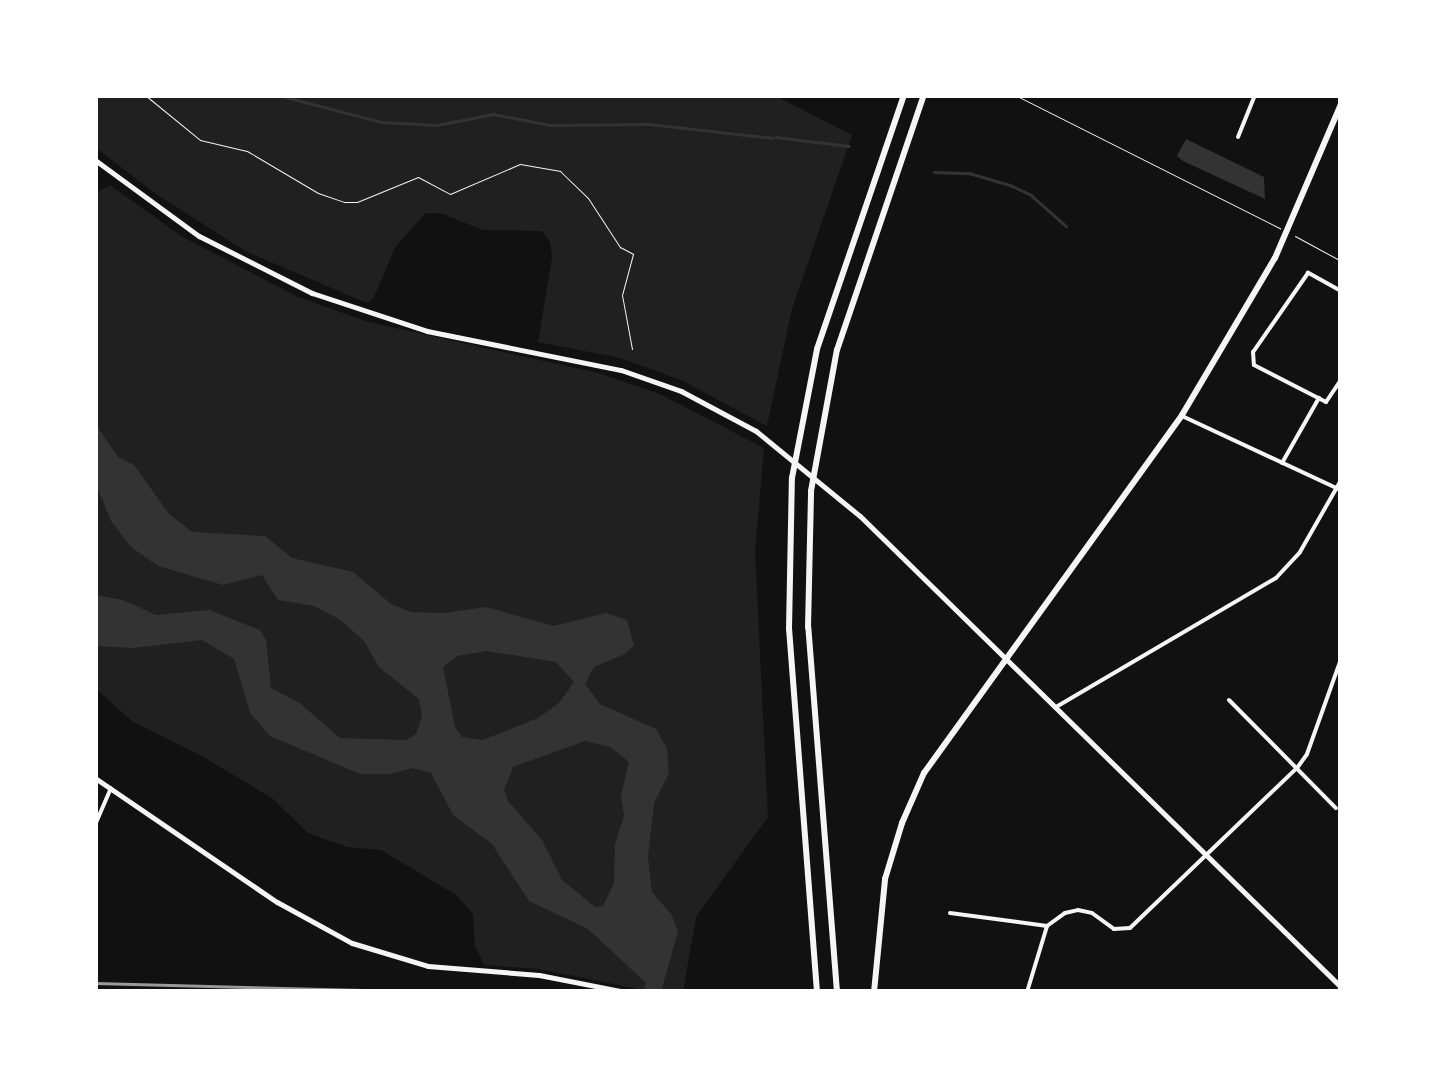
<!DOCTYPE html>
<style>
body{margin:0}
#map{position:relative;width:1436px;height:1087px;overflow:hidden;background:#111;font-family:"IBM Plex Serif",serif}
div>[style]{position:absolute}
.green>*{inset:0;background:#202020}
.water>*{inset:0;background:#333}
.stream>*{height:2.5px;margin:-1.25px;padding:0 1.25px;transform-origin:1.25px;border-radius:1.25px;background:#333}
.path>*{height:1px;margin:-0.5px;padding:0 0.5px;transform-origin:0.5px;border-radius:0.5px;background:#f5f5f5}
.minor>*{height:4px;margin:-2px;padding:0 2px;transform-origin:2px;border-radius:2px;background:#f5f5f5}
.tertiary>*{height:5px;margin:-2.5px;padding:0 2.5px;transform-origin:2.5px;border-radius:2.5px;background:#f5f5f5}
.secondary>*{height:5px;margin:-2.5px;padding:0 2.5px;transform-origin:2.5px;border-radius:2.5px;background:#f5f5f5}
.primary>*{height:6px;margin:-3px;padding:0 3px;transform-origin:3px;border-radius:3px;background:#f5f5f5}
.motorway>*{height:6px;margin:-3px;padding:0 3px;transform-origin:3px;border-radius:3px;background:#f5f5f5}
.rail>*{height:2.5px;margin:-1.25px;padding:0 1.25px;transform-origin:1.25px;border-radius:1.25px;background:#9a9a9a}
span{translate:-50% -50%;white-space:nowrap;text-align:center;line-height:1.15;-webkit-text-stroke:8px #fff;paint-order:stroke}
.frame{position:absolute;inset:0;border:98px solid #fff;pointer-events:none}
</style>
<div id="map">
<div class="green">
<div style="clip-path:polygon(95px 95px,774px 95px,852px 135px,792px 309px,767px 426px,681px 380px,620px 358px,538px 342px,552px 257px,550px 242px,542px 231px,483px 230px,440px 213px,426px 213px,396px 246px,373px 299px,367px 303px,247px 252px,156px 194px,95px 147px)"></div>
<div style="clip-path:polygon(110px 185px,181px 236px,296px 296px,368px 322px,598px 373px,660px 394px,764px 448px,755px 551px,768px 817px,696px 917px,683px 992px,653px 992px,539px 969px,484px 965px,475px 946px,473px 914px,456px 895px,381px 850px,347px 847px,308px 833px,272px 798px,200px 755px,132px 721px,95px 688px,95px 194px)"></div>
</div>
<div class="water">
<div style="clip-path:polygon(1186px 139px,1264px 177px,1265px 199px,1183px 161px,1177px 156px)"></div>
<div style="clip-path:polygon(evenodd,95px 423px,118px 457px,134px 465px,169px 514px,192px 532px,265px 536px,292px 558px,353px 572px,391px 604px,411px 612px,443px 613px,486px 607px,553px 626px,606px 613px,627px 620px,634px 645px,625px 654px,594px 667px,585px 684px,600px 704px,656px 729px,667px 749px,669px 773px,654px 803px,648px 857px,652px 892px,671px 914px,678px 931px,661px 992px,644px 989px,646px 983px,588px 929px,529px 901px,492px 844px,453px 815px,431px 773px,412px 768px,391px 774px,360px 774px,270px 736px,250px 713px,234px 659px,202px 640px,133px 648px,95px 646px,95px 595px,123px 600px,156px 615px,209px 610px,260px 630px,266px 640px,271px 688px,301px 704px,340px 738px,406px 740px,416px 734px,422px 716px,419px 699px,379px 667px,364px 641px,339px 619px,314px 606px,278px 600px,262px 575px,223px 585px,158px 566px,131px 547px,111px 521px,95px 482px,95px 423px,487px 651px,556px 662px,574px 682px,559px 703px,538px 718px,483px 740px,462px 737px,455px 727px,443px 667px,457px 656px,487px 651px,95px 423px,585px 741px,610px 747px,629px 762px,621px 795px,624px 816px,615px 844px,614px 883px,603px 906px,595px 907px,562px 880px,542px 840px,508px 801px,504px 790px,513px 767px,585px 741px)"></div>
</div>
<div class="stream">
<div style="left:278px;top:95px;width:107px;rotate:14.6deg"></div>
<div style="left:382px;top:122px;width:55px;rotate:3.1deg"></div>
<div style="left:437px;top:125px;width:57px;rotate:-11.1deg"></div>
<div style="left:493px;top:114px;width:58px;rotate:10.9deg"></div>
<div style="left:550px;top:125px;width:99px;rotate:-0.6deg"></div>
<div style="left:649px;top:124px;width:124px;rotate:6.5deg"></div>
<div style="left:776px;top:137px;width:73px;rotate:7.1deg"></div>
<div style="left:934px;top:172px;width:35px;rotate:2deg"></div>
<div style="left:969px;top:173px;width:43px;rotate:16.3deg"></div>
<div style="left:1010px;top:185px;width:23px;rotate:25deg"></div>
<div style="left:1031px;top:195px;width:47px;rotate:41.5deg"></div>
</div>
<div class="path">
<div style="left:145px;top:95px;width:71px;rotate:39.3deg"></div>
<div style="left:200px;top:140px;width:48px;rotate:13.2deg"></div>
<div style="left:247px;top:151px;width:82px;rotate:30.6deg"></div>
<div style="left:318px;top:193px;width:28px;rotate:19deg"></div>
<div style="left:344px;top:202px;width:13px"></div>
<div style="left:357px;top:202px;width:66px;rotate:-22.3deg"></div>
<div style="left:418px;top:177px;width:36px;rotate:28deg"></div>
<div style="left:450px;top:194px;width:76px;rotate:-23.2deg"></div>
<div style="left:520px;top:164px;width:41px;rotate:9.9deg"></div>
<div style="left:560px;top:171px;width:39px;rotate:44deg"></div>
<div style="left:588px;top:198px;width:59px;rotate:56.9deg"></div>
<div style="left:620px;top:247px;width:15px;rotate:28deg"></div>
<div style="left:633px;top:254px;width:42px;rotate:105deg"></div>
<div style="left:622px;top:295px;width:55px;rotate:79.5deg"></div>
<div style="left:1015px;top:95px;width:297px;rotate:26.7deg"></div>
<div style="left:1295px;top:236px;width:52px;rotate:28.5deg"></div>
</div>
<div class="minor">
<div style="left:1238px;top:137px;width:45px;rotate:-68deg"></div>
<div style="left:1341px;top:291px;width:38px;rotate:-151deg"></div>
<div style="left:1308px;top:273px;width:96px;rotate:124.8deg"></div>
<div style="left:1253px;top:352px;width:13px;rotate:86deg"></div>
<div style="left:1254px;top:365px;width:81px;rotate:27.2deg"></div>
<div style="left:1326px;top:402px;width:27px;rotate:-56deg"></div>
<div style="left:1182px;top:416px;width:175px;rotate:25deg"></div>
<div style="left:1282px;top:463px;width:75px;rotate:-60.4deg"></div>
<div style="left:1229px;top:700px;width:152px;rotate:45.3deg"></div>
<div style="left:1056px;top:707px;width:255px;rotate:-30.4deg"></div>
<div style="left:1276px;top:578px;width:35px;rotate:-47deg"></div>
<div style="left:1300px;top:552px;width:83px;rotate:-60.3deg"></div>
<div style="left:95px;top:825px;width:40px;rotate:-66.6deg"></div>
<div style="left:950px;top:913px;width:98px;rotate:7.6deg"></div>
<div style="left:1027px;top:992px;width:69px;rotate:-73.1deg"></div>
<div style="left:1047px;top:926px;width:22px;rotate:-36deg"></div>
<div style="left:1065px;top:913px;width:13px;rotate:-13deg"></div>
<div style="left:1078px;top:910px;width:14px;rotate:12deg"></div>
<div style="left:1092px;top:913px;width:27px;rotate:36deg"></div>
<div style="left:1114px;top:929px;width:16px;rotate:-4deg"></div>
<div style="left:1130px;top:928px;width:231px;rotate:-43.8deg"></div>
<div style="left:1297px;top:768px;width:17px;rotate:-54deg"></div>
<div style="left:1307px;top:754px;width:101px;rotate:-70.3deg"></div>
</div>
<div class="tertiary">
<div style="left:95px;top:778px;width:220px;rotate:34.3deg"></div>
<div style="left:277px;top:902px;width:85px;rotate:28.7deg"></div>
<div style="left:352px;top:943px;width:79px;rotate:16.8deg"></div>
<div style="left:428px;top:966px;width:111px;rotate:4.6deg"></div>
<div style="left:539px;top:975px;width:89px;rotate:11.1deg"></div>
</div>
<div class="secondary">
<div style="left:95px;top:160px;width:129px;rotate:36.2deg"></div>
<div style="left:199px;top:236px;width:127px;rotate:26.8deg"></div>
<div style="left:312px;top:293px;width:121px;rotate:18.3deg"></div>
<div style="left:427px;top:331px;width:198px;rotate:11.4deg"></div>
<div style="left:621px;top:370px;width:64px;rotate:19.3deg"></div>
<div style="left:681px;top:391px;width:85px;rotate:28.1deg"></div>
<div style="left:756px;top:431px;width:134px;rotate:39.3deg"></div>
<div style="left:860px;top:516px;width:673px;rotate:44.4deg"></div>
</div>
<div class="primary">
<div style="left:874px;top:992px;width:114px;rotate:-84.4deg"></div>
<div style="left:885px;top:879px;width:59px;rotate:-73.1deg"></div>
<div style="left:902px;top:823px;width:55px;rotate:-66.3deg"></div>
<div style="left:924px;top:773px;width:441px;rotate:-54.2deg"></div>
<div style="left:1182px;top:415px;width:182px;rotate:-59.4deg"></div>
<div style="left:1275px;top:258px;width:168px;rotate:-66.8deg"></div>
</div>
<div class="motorway">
<div style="left:817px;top:992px;width:364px;rotate:-94.4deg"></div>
<div style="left:789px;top:629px;width:151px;rotate:-88.9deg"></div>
<div style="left:792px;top:478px;width:131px;rotate:-79deg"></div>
<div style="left:817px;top:349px;width:268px;rotate:-71.1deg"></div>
<div style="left:837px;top:992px;width:366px;rotate:-94.5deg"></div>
<div style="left:808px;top:627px;width:136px;rotate:-88.7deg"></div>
<div style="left:811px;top:491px;width:143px;rotate:-79.6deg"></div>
<div style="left:837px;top:350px;width:269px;rotate:-71.2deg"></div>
</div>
<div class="rail">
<div style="left:95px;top:983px;width:346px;rotate:1.5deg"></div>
</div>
<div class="frame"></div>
</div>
